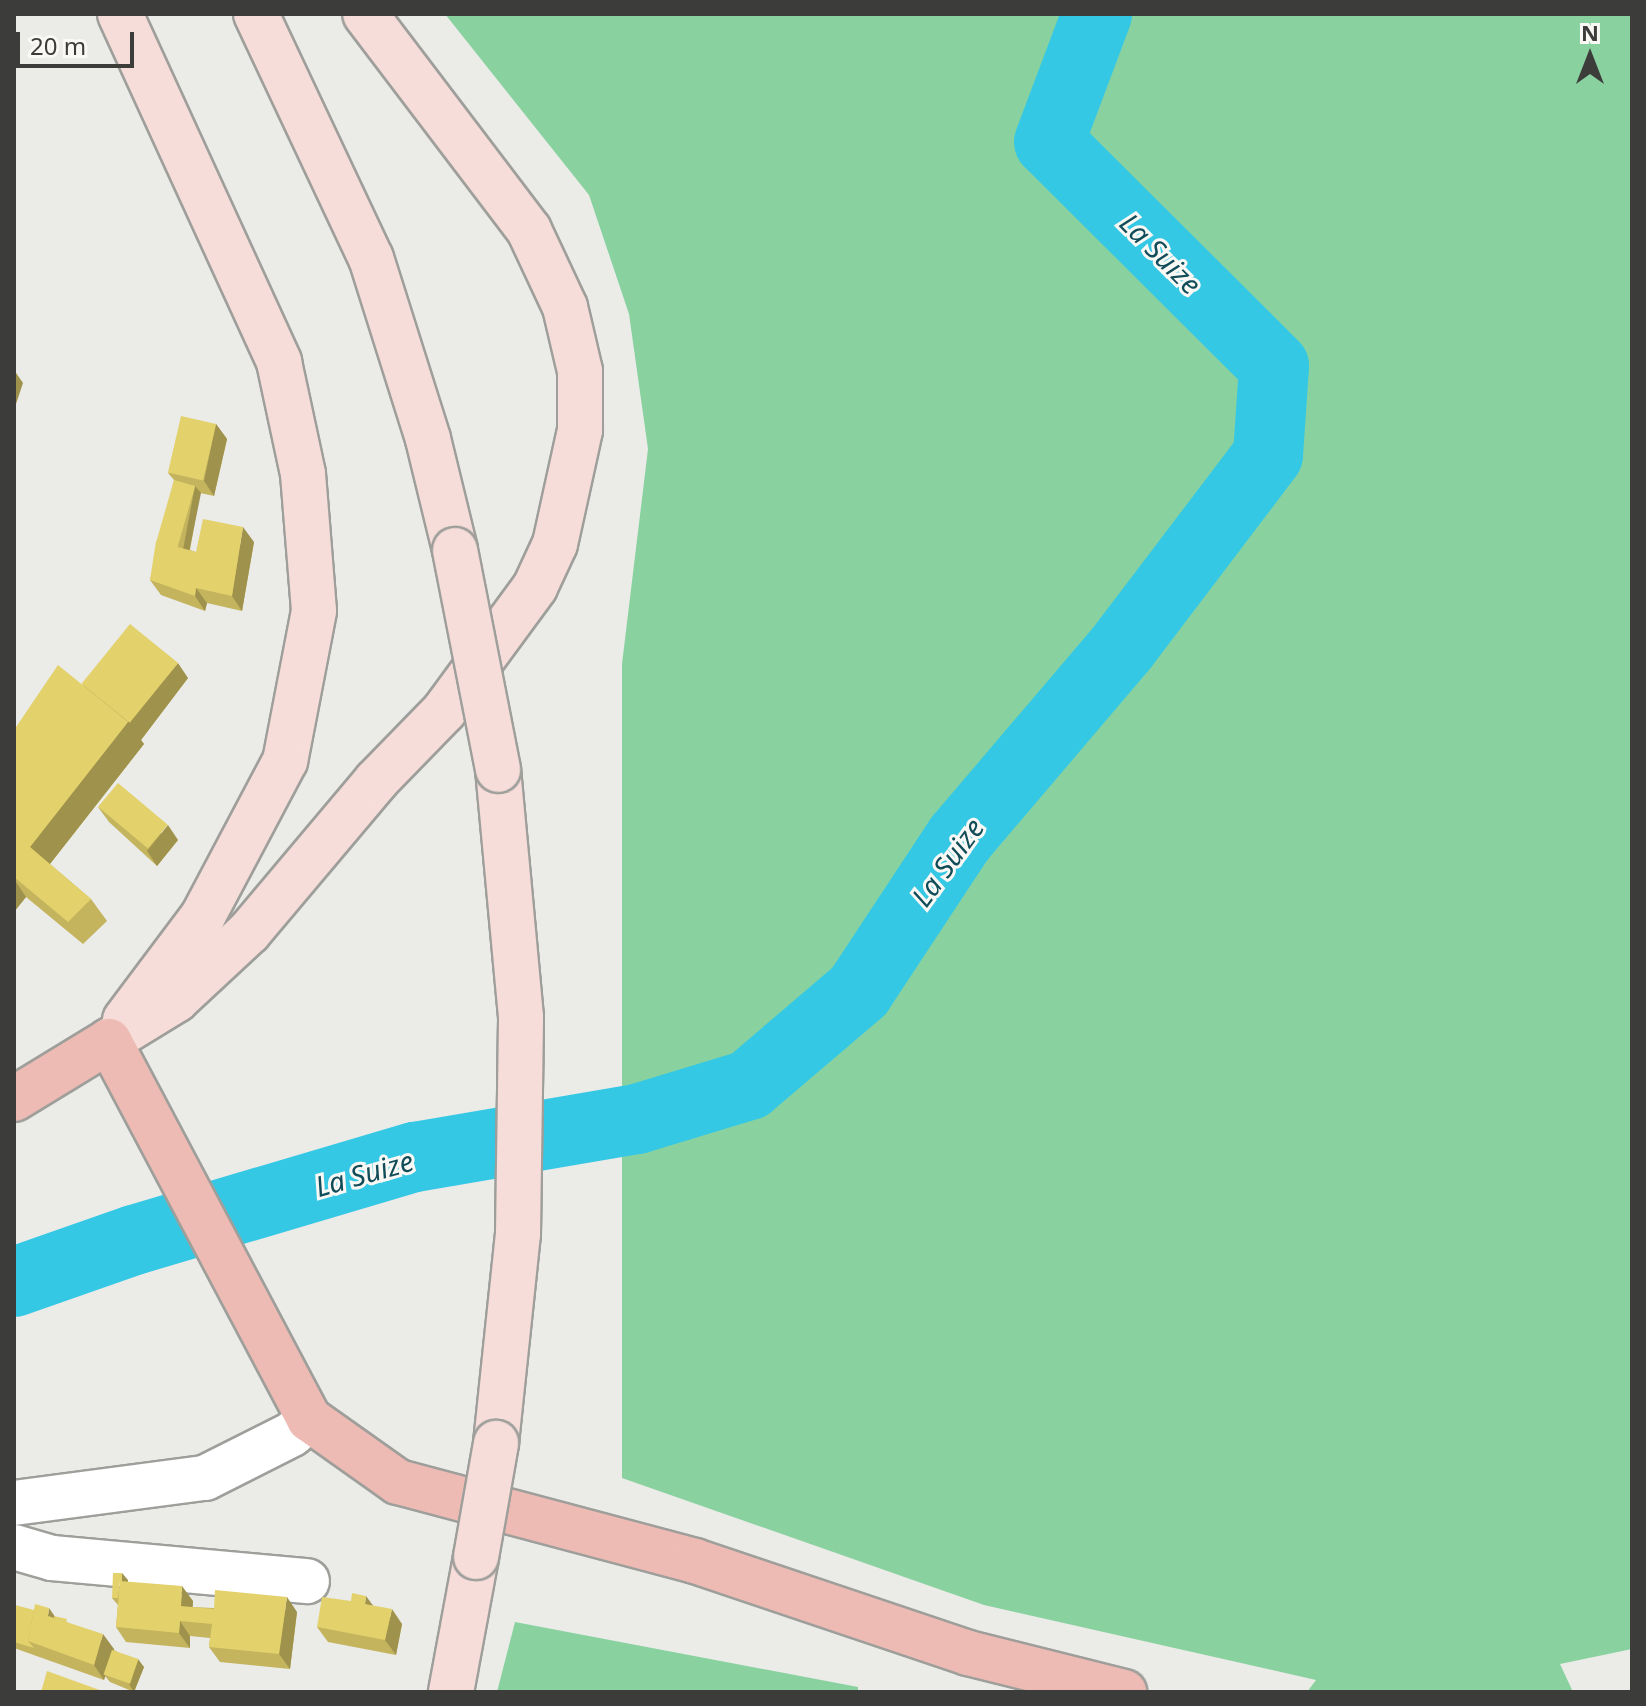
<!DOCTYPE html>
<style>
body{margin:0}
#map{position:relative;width:1646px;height:1706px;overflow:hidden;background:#ebebe8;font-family:"Noto Sans",sans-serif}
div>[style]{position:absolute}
.green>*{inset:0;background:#89d2a0}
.river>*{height:70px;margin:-35px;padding:0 35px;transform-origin:35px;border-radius:35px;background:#35c8e5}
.roads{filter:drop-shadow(2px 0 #9e9e9b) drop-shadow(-2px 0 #9e9e9b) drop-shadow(0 2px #9e9e9b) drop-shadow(0 -2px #9e9e9b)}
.minor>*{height:44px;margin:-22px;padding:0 22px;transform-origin:22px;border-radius:22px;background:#fff}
.secondary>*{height:44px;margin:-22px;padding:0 22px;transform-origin:22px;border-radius:22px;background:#f6ddd9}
.primary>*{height:44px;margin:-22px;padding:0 22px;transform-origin:22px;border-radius:22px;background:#edbbb3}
.bridges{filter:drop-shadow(2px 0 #9e9e9b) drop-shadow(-2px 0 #9e9e9b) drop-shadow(0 2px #9e9e9b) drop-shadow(0 -2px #9e9e9b)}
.secondary-bridge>*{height:44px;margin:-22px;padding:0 22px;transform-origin:22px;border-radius:22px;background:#f6ddd9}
.wall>*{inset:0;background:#c3b45d}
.shaded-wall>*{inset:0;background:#9f924c}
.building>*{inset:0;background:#e3d16c;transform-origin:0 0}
span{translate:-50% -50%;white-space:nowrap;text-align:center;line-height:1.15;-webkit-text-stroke:6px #f9f8f5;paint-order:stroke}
.water-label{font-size:28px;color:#114d59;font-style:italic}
.frame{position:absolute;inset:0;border:16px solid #3c3c3b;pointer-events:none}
.north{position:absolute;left:1550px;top:16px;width:80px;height:80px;-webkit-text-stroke:6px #f9f8f5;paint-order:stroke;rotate:0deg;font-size:22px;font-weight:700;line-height:32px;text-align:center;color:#3c3c3b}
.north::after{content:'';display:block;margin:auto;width:28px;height:36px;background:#3c3c3b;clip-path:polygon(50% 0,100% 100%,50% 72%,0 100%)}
.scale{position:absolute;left:16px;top:32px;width:118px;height:36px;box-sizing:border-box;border:4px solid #3c3c3b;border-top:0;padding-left:10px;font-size:24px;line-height:28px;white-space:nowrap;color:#3c3c3b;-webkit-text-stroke:6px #f9f8f5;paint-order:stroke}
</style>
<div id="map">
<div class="green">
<div style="clip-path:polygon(445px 14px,1632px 14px,1632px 1649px,1560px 1664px,1573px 1692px,1307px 1692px,1316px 1680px,984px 1605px,622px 1478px,622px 664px,648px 449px,629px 314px,589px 195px)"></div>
<div style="clip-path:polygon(515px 1622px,858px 1687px,858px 1692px,497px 1692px)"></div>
</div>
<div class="river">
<div style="left:14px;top:1282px;width:127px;rotate:-19.3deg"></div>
<div style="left:134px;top:1240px;width:293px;rotate:-16.5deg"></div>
<div style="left:415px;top:1157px;width:225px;rotate:-9.7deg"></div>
<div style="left:637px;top:1119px;width:117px;rotate:-16.9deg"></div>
<div style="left:749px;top:1085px;width:145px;rotate:-40.5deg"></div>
<div style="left:859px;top:991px;width:183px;rotate:-56.6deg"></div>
<div style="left:960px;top:838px;width:253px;rotate:-49.6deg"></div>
<div style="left:1124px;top:645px;width:238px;rotate:-52.8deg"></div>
<div style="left:1268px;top:455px;width:89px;rotate:-86.1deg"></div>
<div style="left:1274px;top:366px;width:317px;rotate:-135.1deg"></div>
<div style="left:1049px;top:142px;width:137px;rotate:-69.4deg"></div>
</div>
<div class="roads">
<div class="minor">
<div style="left:14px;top:1503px;width:193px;rotate:-7.5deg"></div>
<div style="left:205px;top:1478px;width:97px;rotate:-26.8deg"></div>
<div style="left:292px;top:1434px;width:23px;rotate:-41deg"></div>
<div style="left:14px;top:1547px;width:40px;rotate:16deg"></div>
<div style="left:52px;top:1558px;width:256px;rotate:5.2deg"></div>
</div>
<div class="secondary">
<div style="left:120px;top:14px;width:383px;rotate:65.4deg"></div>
<div style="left:279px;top:362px;width:115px;rotate:77.9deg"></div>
<div style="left:303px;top:474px;width:137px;rotate:85.4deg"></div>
<div style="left:314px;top:611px;width:153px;rotate:100.9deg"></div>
<div style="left:285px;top:761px;width:175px;rotate:117.9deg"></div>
<div style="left:203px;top:916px;width:130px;rotate:126.9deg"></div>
<div style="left:256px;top:14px;width:270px;rotate:64.8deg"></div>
<div style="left:371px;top:258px;width:190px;rotate:72.5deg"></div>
<div style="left:428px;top:439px;width:114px;rotate:76.3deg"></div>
<div style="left:109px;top:1041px;width:79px;rotate:-31.5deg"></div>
<div style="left:176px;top:1000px;width:100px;rotate:-43deg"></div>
<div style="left:249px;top:932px;width:197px;rotate:-49.9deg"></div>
<div style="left:376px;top:781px;width:98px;rotate:-45.8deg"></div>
<div style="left:444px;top:711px;width:154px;rotate:-53.7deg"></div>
<div style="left:535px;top:587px;width:47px;rotate:-65.1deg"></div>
<div style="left:555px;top:544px;width:117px;rotate:-77.6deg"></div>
<div style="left:580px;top:430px;width:59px;rotate:-90deg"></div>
<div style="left:580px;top:371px;width:66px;rotate:-103.2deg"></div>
<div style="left:565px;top:307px;width:85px;rotate:-115.1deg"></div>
<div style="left:529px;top:230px;width:271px;rotate:-127.2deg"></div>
<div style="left:496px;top:1443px;width:210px;rotate:-84deg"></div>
<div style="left:518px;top:1234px;width:217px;rotate:-89.2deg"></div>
<div style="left:521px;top:1017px;width:248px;rotate:-95.3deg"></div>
<div style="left:451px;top:1692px;width:137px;rotate:-79.5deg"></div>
</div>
<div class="primary">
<div style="left:14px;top:1099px;width:111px;rotate:-31.4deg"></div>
<div style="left:109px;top:1041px;width:428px;rotate:62.1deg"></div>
<div style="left:309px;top:1419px;width:109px;rotate:35.3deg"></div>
<div style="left:398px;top:1482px;width:307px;rotate:14.9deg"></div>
<div style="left:695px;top:1561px;width:288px;rotate:18.6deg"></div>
<div style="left:968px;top:1653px;width:161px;rotate:14deg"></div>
</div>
</div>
<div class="bridges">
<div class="secondary-bridge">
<div style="left:455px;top:550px;width:224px;rotate:78.9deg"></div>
<div style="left:476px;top:1557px;width:116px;rotate:-80deg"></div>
</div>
</div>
<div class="wall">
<div style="clip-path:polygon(216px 424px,227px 439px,214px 496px,200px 493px,190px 550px,196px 552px,254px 542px,242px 611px,207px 603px,205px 611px,161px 595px,150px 580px,174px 480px,168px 473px)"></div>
<div style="clip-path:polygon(188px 678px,141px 740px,144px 744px,50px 864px,91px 899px,107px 921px,83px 944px,26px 897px,14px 912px,14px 730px,83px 685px)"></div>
<div style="clip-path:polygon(98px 807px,178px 840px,157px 866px,109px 822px)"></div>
<div style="clip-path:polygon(128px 1580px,128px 1582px,193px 1601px,192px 1607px,297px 1612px,290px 1669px,220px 1662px,209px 1647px,210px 1638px,190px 1636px,190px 1648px,126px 1642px,116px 1627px,118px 1605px,112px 1598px)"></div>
<div style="clip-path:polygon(14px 1605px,54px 1616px,69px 1623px,114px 1649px,114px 1650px,144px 1667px,134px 1692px,110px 1682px,105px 1676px,104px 1680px,14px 1648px)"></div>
<div style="clip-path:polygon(373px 1606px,402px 1624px,396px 1655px,328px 1642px,317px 1627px)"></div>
</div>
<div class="shaded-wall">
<div style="clip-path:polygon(14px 370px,23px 383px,14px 410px)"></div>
<div style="clip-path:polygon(216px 424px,227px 439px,214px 496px,204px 481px)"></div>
<div style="clip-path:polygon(195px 486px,201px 493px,187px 562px,182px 555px)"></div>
<div style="clip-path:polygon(243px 527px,254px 542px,242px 611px,232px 596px)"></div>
<div style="clip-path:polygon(196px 588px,207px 603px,205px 611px,195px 596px)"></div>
<div style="clip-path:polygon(178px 663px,188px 678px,141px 740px,144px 744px,46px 869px,30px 847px,128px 722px)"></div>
<div style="clip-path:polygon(168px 825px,178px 840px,157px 866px,147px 851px)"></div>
<div style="clip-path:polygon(14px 879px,26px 897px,14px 912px)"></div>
<div style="clip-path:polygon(122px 1573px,128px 1580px,126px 1605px,120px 1598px)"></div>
<div style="clip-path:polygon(182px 1586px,193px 1601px,192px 1622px,181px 1606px)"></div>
<div style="clip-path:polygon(366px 1596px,377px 1611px,365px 1604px)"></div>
<div style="clip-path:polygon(287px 1597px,297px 1612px,290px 1669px,279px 1654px)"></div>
<div style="clip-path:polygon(49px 1608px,60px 1624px,48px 1616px)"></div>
<div style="clip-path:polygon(392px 1609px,402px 1624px,396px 1655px,385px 1640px)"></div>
<div style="clip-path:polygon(180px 1621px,190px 1636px,190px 1648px,179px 1633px)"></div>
<div style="clip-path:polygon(103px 1634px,114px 1649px,104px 1680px,94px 1665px)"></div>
<div style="clip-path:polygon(138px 1659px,144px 1667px,134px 1692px,129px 1684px)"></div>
</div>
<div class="building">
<div style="left:181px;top:416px;width:36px;height:58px;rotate:13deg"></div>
<div style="left:174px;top:480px;width:22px;height:64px;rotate:16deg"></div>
<div style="clip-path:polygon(203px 519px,243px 527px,232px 596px,196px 588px,195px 596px,150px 580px,156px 541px,196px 552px)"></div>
<div style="left:130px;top:624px;width:62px;height:77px;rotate:39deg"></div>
<div style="clip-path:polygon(58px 665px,128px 722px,30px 847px,91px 899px,68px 922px,14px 877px,14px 730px)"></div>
<div style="left:118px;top:783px;width:65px;height:31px;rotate:40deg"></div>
<div style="clip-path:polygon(113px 1573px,122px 1573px,122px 1581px,120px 1581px,118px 1598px,112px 1598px)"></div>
<div style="clip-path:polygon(120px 1581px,182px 1586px,181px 1606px,214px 1609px,215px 1590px,287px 1597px,279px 1654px,209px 1647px,212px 1624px,180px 1621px,179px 1633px,116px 1627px)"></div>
<div style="clip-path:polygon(352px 1593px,366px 1596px,365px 1604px,392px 1609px,385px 1640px,317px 1627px,322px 1597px,351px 1601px)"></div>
<div style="clip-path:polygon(35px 1604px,49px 1608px,48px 1616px,103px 1634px,94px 1665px,28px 1641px)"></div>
<div style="clip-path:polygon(14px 1605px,34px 1610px,28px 1641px,34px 1648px,14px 1642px)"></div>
<div style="clip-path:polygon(54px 1616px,67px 1619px,66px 1622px,54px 1618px)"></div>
<div style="left:112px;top:1650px;width:28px;height:26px;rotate:19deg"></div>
<div style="clip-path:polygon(47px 1671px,105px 1692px,41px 1692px)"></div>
</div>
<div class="water-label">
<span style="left:1161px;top:253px;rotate:45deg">La Suize</span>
<span style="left:947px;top:862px;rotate:-54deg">La Suize</span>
<span style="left:364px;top:1173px;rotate:-16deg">La Suize</span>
</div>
<div class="frame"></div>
<div class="north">N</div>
<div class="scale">20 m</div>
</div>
